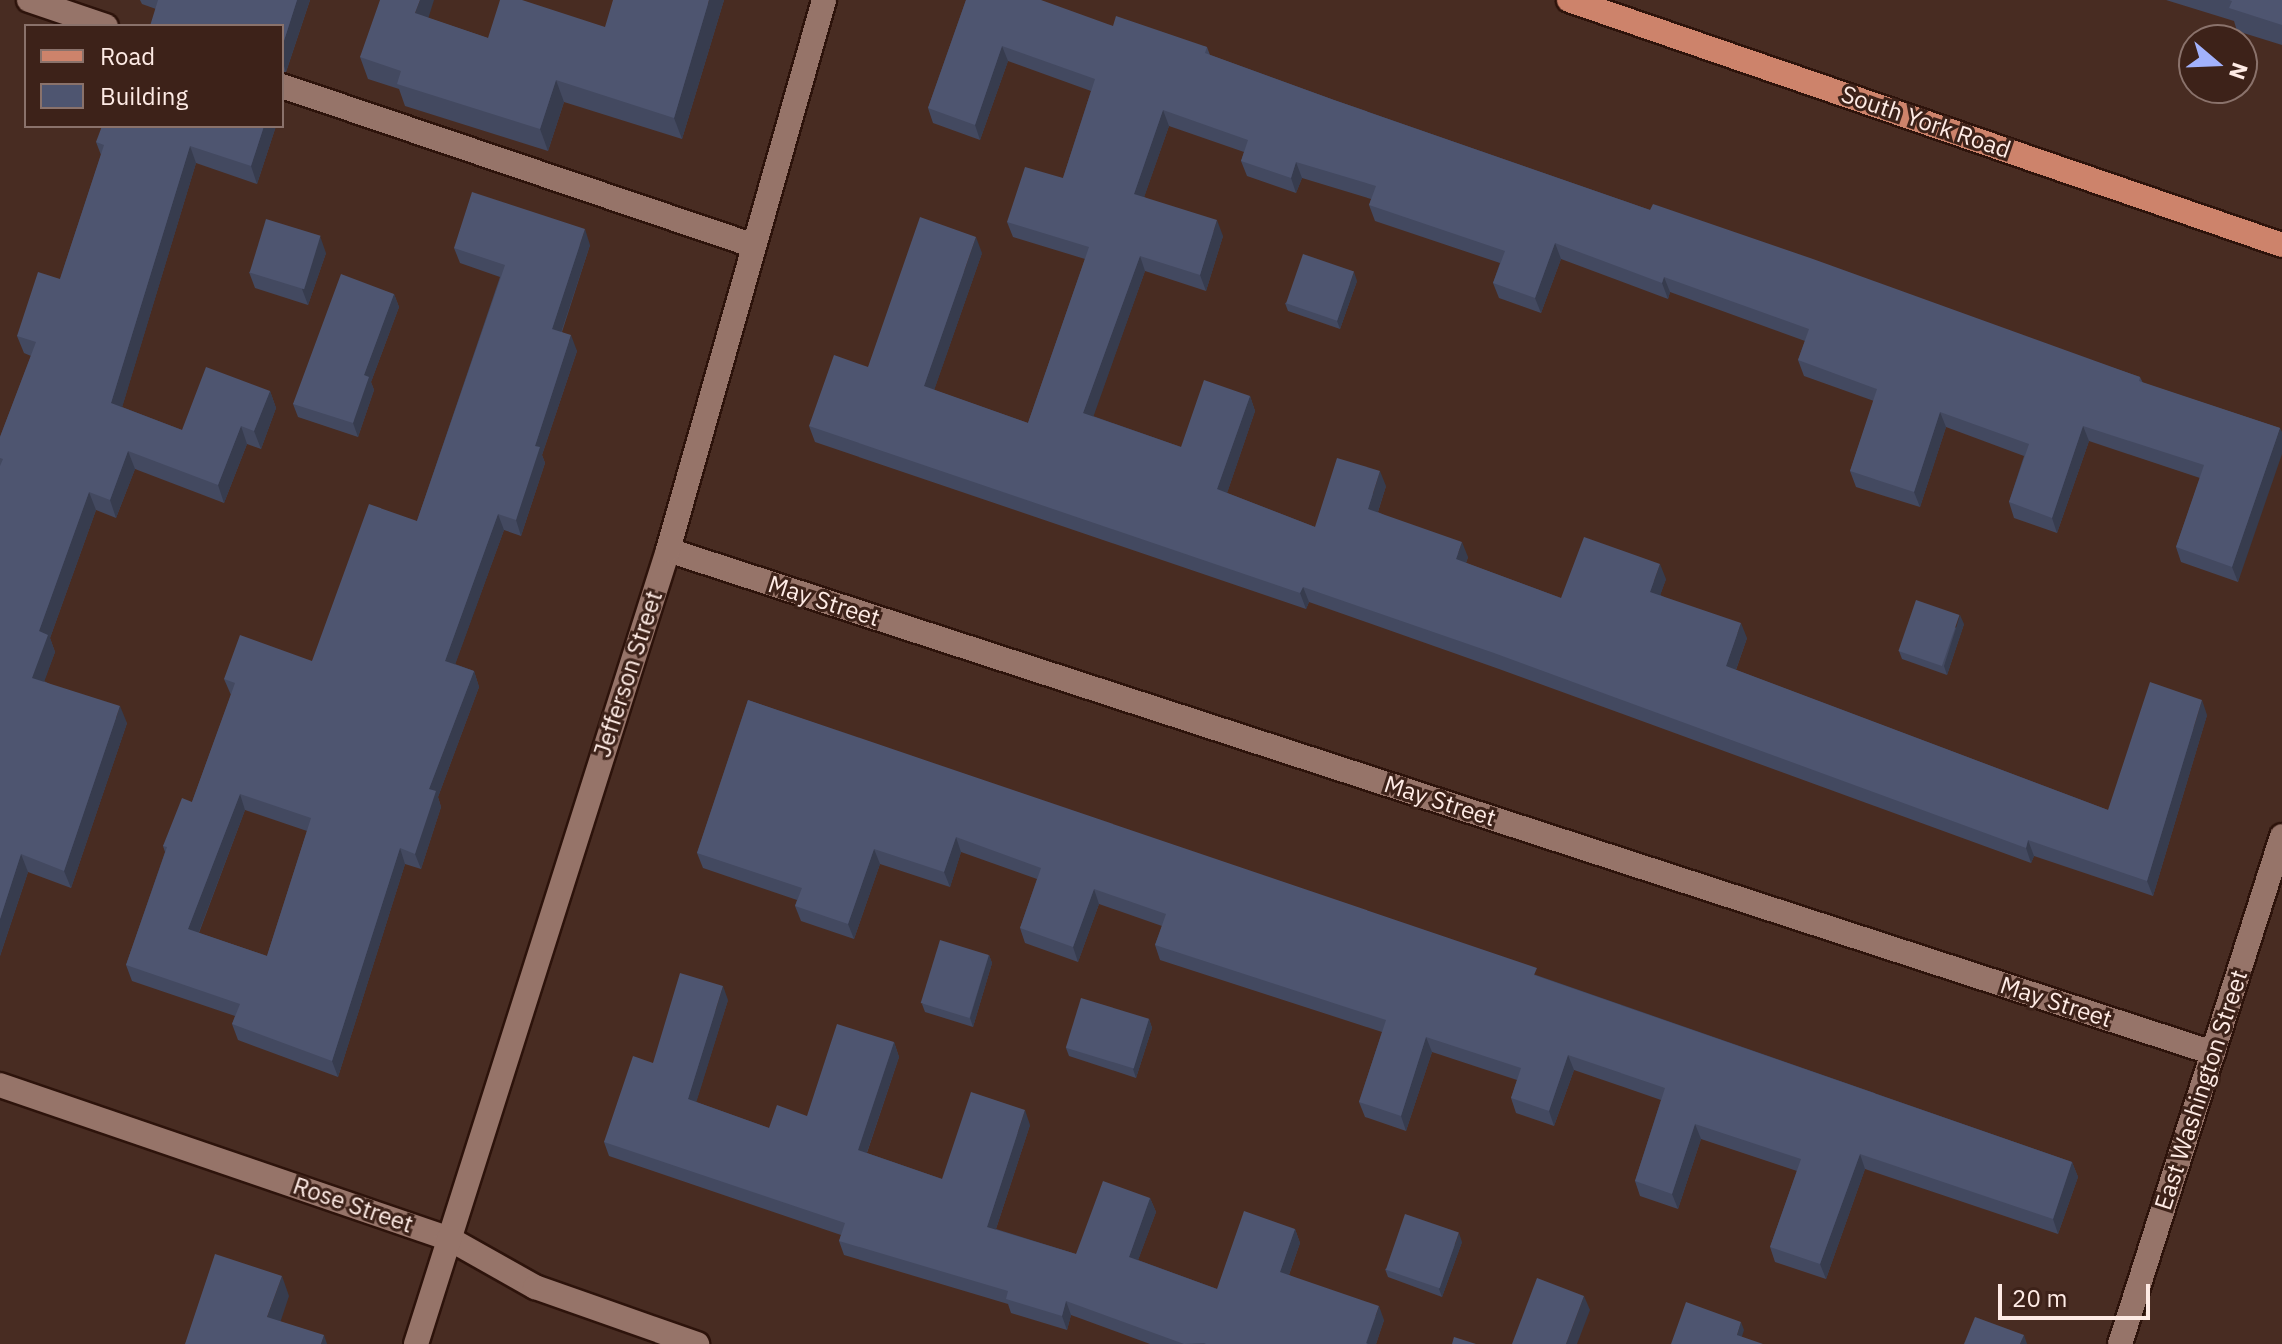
<!DOCTYPE html>
<style>
body{margin:0}
#map{position:relative;width:2282px;height:1344px;overflow:hidden;background:#482c22;font-family:"IBM Plex Sans",sans-serif}
div>[style]{position:absolute}
.roads{filter:drop-shadow(2px 0 #2d130b) drop-shadow(-2px 0 #2d130b) drop-shadow(0 2px #2d130b) drop-shadow(0 -2px #2d130b)}
.minor>*{height:24px;margin:-12px;padding:0 12px;transform-origin:12px;border-radius:12px;background:#967469}
.major>*{height:24px;margin:-12px;padding:0 12px;transform-origin:12px;border-radius:12px;background:#cd836b}
.wall>*{inset:0;background:#434960}
.shaded-wall>*{inset:0;background:#373c4e}
.building>*{inset:0;background:#4e5570;transform-origin:0 0}
span{translate:-50% -50%;white-space:nowrap;text-align:center;line-height:1.15;-webkit-text-stroke:6px #3d2219;paint-order:stroke}
.street-label{font-size:24px;color:#feebe5}
.legend{position:absolute;left:24px;top:24px;width:260px;height:104px;box-sizing:border-box;background:#3d2219;border:2px solid #8a726b;margin:0;padding:10px 14px;list-style:none;font-size:24px;color:#feebe5}
.legend li{display:flex;align-items:center;gap:16px;height:40px}
.legend b{width:40px;border:2px solid #8a726b}
.north{position:absolute;left:2178px;top:24px;width:80px;height:80px;box-sizing:border-box;background:#3d2219;border:2px solid #8a726b;border-radius:50%;rotate:109deg;font-size:22px;font-weight:700;line-height:32px;text-align:center;color:#feebe5}
.north::after{content:'';display:block;margin:auto;width:28px;height:36px;background:#a2b2fd;clip-path:polygon(50% 0,100% 100%,50% 72%,0 100%)}
.scale{position:absolute;left:1998px;top:1284px;width:152px;height:36px;box-sizing:border-box;border:4px solid #feebe5;border-top:0;padding-left:10px;font-size:24px;line-height:28px;white-space:nowrap;color:#feebe5;-webkit-text-stroke:6px #3d2219;paint-order:stroke}
</style>
<div id="map">
<div class="roads">
<div class="minor">
<div style="left:29px;top:0;width:81px;rotate:18.7deg"></div>
<div style="left:282px;top:86px;width:498px;rotate:18.7deg"></div>
<div style="left:668px;top:550px;width:1625px;rotate:18.03deg"></div>
<div style="left:0;top:1085px;width:473px;rotate:18.9deg"></div>
<div style="left:448px;top:1238px;width:100px;rotate:29.4deg"></div>
<div style="left:535px;top:1287px;width:172px;rotate:19.4deg"></div>
<div style="left:416px;top:1344px;width:833px;rotate:-72.39deg"></div>
<div style="left:668px;top:550px;width:572px;rotate:-74.16deg"></div>
<div style="left:2120px;top:1344px;width:533px;rotate:-72.31deg"></div>
</div>
<div class="major">
<div style="left:1569px;top:0;width:754px;rotate:18.96deg"></div>
</div>
</div>
<div class="wall">
<div style="clip-path:polygon(140px 0,310px 0,286px 72px,282px 72px,282px 26px,156px 9px,142px 4px)"></div>
<div style="clip-path:polygon(724px 0,682px 139px,564px 102px,548px 151px,405px 106px,399px 89px,368px 79px,360px 57px,428px 18px,488px 38px,605px 27px)"></div>
<div style="clip-path:polygon(966px 0,1113px 26px,1207px 47px,1210px 55px,1334px 100px,1650px 210px,2140px 377px,2143px 383px,2280px 428px,2238px 582px,2181px 562px,2176px 547px,2200px 478px,2089px 441px,2057px 533px,2014px 518px,2009px 502px,2024px 456px,1946px 427px,1920px 507px,1856px 487px,1850px 471px,1874px 401px,1804px 376px,1798px 360px,1805px 341px,1670px 292px,1668px 299px,1561px 259px,1541px 313px,1499px 298px,1493px 283px,1500px 263px,1375px 221px,1369px 205px,1371px 199px,1302px 178px,1296px 193px,1247px 176px,1241px 161px,1244px 152px,1169px 126px,1144px 197px,1223px 236px,1206px 291px,1145px 271px,1093px 416px,1181px 447px,1250px 396px,1255px 411px,1227px 493px,1315px 527px,1386px 486px,1378px 512px,1468px 557px,1466px 563px,1561px 598px,1666px 579px,1660px 595px,1747px 638px,1736px 670px,2108px 810px,2207px 715px,2153px 896px,2034px 856px,2031px 863px,1499px 669px,1309px 602px,1306px 609px,815px 442px,809px 426px,982px 253px,934px 390px,1028px 423px,1085px 259px,1013px 237px,1007px 222px,1063px 178px,1091px 91px,1008px 61px,980px 140px,933px 123px,928px 108px)"></div>
<div style="clip-path:polygon(2166px 0,2282px 0,2282px 45px,2237px 31px,2234px 21px)"></div>
<div style="clip-path:polygon(276px 126px,257px 184px,196px 163px,122px 407px,182px 430px,270px 391px,276px 408px,261px 449px,247px 444px,224px 503px,135px 469px,116px 518px,96px 510px,50px 638px,55px 652px,44px 681px,127px 723px,71px 888px,28px 872px,0 956px,0 437px,31px 356px,24px 353px,17px 336px,60px 279px,101px 155px,96px 142px)"></div>
<div style="clip-path:polygon(evenodd,590px 245px,562px 332px,577px 351px,542px 455px,545px 463px,521px 536px,504px 530px,455px 664px,474px 671px,479px 687px,438px 797px,441px 807px,421px 869px,405px 864px,338px 1077px,238px 1040px,232px 1024px,235px 1016px,132px 981px,126px 965px,165px 852px,163px 846px,192px 802px,231px 695px,224px 679px,312px 661px,417px 521px,500px 277px,460px 263px,454px 248px,590px 245px,245px 810px,307px 831px,267px 956px,199px 933px,245px 810px)"></div>
<div style="clip-path:polygon(326px 253px,308px 305px,255px 288px,249px 272px)"></div>
<div style="clip-path:polygon(1357px 281px,1340px 329px,1288px 311px,1285px 303px)"></div>
<div style="clip-path:polygon(394px 294px,399px 307px,371px 382px,374px 390px,358px 437px,298px 417px,293px 404px)"></div>
<div style="clip-path:polygon(1964px 624px,1947px 675px,1902px 659px,1899px 651px)"></div>
<div style="clip-path:polygon(748px 700px,2072px 1162px,2078px 1177px,2058px 1234px,1865px 1169px,1826px 1279px,1775px 1262px,1770px 1247px,1797px 1171px,1701px 1139px,1678px 1209px,1640px 1196px,1635px 1181px,1661px 1100px,1574px 1070px,1554px 1126px,1516px 1113px,1511px 1098px,1517px 1080px,1432px 1052px,1406px 1131px,1365px 1117px,1359px 1102px,1382px 1032px,1160px 960px,1155px 945px,1162px 926px,1099px 904px,1078px 962px,1025px 943px,1020px 928px,1037px 879px,961px 852px,950px 887px,880px 864px,854px 939px,801px 921px,795px 906px,797px 900px,703px 868px,697px 853px)"></div>
<div style="clip-path:polygon(989px 955px,992px 963px,973px 1027px,925px 1012px,922px 1004px)"></div>
<div style="clip-path:polygon(728px 1000px,696px 1102px,769px 1128px,807px 1116px,894px 1042px,899px 1057px,867px 1153px,942px 1179px,1030px 1125px,996px 1229px,1076px 1254px,1150px 1198px,1156px 1212px,1138px 1260px,1217px 1289px,1295px 1229px,1300px 1243px,1289px 1275px,1384px 1320px,1376px 1344px,1150px 1344px,1071px 1315px,1067px 1330px,1011px 1313px,1008px 1304px,844px 1255px,839px 1241px,841px 1235px,609px 1156px,604px 1142px,653px 1063px)"></div>
<div style="clip-path:polygon(1149px 1019px,1152px 1028px,1136px 1078px,1069px 1056px,1066px 1048px)"></div>
<div style="clip-path:polygon(1462px 1242px,1442px 1297px,1388px 1277px,1385px 1269px)"></div>
</div>
<div class="shaded-wall">
<div style="clip-path:polygon(297px 0,310px 0,286px 72px,282px 60px,282px 47px)"></div>
<div style="clip-path:polygon(420px 0,434px 0,423px 35px,415px 13px)"></div>
<div style="clip-path:polygon(709px 0,724px 0,682px 139px,674px 118px)"></div>
<div style="clip-path:polygon(1002px 46px,1008px 61px,980px 140px,975px 125px)"></div>
<div style="clip-path:polygon(556px 80px,564px 102px,548px 151px,540px 129px)"></div>
<div style="clip-path:polygon(1163px 110px,1169px 126px,1140px 209px,1134px 194px)"></div>
<div style="clip-path:polygon(264px 126px,276px 126px,257px 184px,251px 166px)"></div>
<div style="clip-path:polygon(190px 146px,196px 163px,118px 421px,111px 403px)"></div>
<div style="clip-path:polygon(1296px 162px,1302px 178px,1296px 193px,1291px 178px)"></div>
<div style="clip-path:polygon(1217px 220px,1223px 236px,1206px 291px,1200px 275px)"></div>
<div style="clip-path:polygon(585px 229px,590px 245px,557px 345px,552px 329px)"></div>
<div style="clip-path:polygon(320px 236px,326px 253px,308px 305px,302px 289px)"></div>
<div style="clip-path:polygon(976px 237px,982px 253px,930px 402px,924px 386px)"></div>
<div style="clip-path:polygon(1555px 243px,1561px 259px,1541px 313px,1535px 298px)"></div>
<div style="clip-path:polygon(1140px 256px,1145px 271px,1089px 429px,1083px 413px)"></div>
<div style="clip-path:polygon(1354px 272px,1357px 281px,1340px 329px,1337px 321px)"></div>
<div style="clip-path:polygon(1664px 277px,1670px 292px,1668px 299px,1662px 283px)"></div>
<div style="clip-path:polygon(394px 294px,399px 307px,371px 382px,374px 390px,358px 437px,353px 423px,364px 375px)"></div>
<div style="clip-path:polygon(571px 335px,577px 351px,542px 455px,545px 463px,521px 536px,516px 520px,535px 446px)"></div>
<div style="clip-path:polygon(270px 391px,276px 408px,261px 449px,254px 431px)"></div>
<div style="clip-path:polygon(1250px 396px,1255px 411px,1223px 505px,1217px 489px)"></div>
<div style="clip-path:polygon(1940px 412px,1946px 427px,1920px 507px,1914px 492px)"></div>
<div style="clip-path:polygon(241px 426px,247px 444px,224px 503px,218px 485px)"></div>
<div style="clip-path:polygon(2083px 426px,2089px 441px,2057px 533px,2052px 518px)"></div>
<div style="clip-path:polygon(2280px 428px,2282px 432px,2282px 454px,2238px 582px,2232px 567px)"></div>
<div style="clip-path:polygon(128px 451px,135px 469px,116px 518px,110px 500px)"></div>
<div style="clip-path:polygon(1380px 471px,1386px 486px,1374px 524px,1368px 509px)"></div>
<div style="clip-path:polygon(89px 492px,96px 510px,50px 638px,55px 652px,39px 696px,32px 678px,39px 631px)"></div>
<div style="clip-path:polygon(498px 514px,504px 530px,451px 676px,445px 661px)"></div>
<div style="clip-path:polygon(1462px 542px,1468px 557px,1462px 575px,1456px 559px)"></div>
<div style="clip-path:polygon(1660px 564px,1666px 579px,1656px 607px,1650px 592px)"></div>
<div style="clip-path:polygon(1303px 587px,1309px 602px,1306px 609px,1300px 593px)"></div>
<div style="clip-path:polygon(1960px 615px,1964px 624px,1947px 675px,1944px 666px)"></div>
<div style="clip-path:polygon(1741px 623px,1747px 638px,1732px 681px,1726px 666px)"></div>
<div style="clip-path:polygon(474px 671px,479px 687px,438px 797px,441px 807px,421px 869px,415px 854px,429px 789px)"></div>
<div style="clip-path:polygon(2202px 700px,2207px 715px,2153px 896px,2147px 881px)"></div>
<div style="clip-path:polygon(120px 706px,127px 723px,71px 888px,64px 871px)"></div>
<div style="clip-path:polygon(240px 794px,245px 810px,194px 945px,188px 929px)"></div>
<div style="clip-path:polygon(956px 837px,961px 852px,950px 887px,944px 872px)"></div>
<div style="clip-path:polygon(2028px 840px,2034px 856px,2031px 863px,2026px 848px)"></div>
<div style="clip-path:polygon(400px 848px,405px 864px,338px 1077px,332px 1061px)"></div>
<div style="clip-path:polygon(874px 849px,880px 864px,854px 939px,848px 924px)"></div>
<div style="clip-path:polygon(21px 854px,28px 872px,0 956px,0 919px)"></div>
<div style="clip-path:polygon(1094px 889px,1099px 904px,1078px 962px,1073px 947px)"></div>
<div style="clip-path:polygon(989px 955px,992px 963px,973px 1027px,970px 1018px)"></div>
<div style="clip-path:polygon(723px 986px,728px 1000px,693px 1113px,688px 1099px)"></div>
<div style="clip-path:polygon(1149px 1019px,1152px 1028px,1136px 1078px,1133px 1069px)"></div>
<div style="clip-path:polygon(1426px 1037px,1432px 1052px,1406px 1131px,1401px 1116px)"></div>
<div style="clip-path:polygon(894px 1042px,899px 1057px,863px 1164px,858px 1150px)"></div>
<div style="clip-path:polygon(1568px 1055px,1574px 1070px,1554px 1126px,1549px 1111px)"></div>
<div style="clip-path:polygon(1025px 1110px,1030px 1125px,992px 1241px,987px 1227px)"></div>
<div style="clip-path:polygon(1695px 1124px,1701px 1139px,1678px 1209px,1672px 1194px)"></div>
<div style="clip-path:polygon(1860px 1154px,1865px 1169px,1826px 1279px,1820px 1264px)"></div>
<div style="clip-path:polygon(2072px 1162px,2078px 1177px,2058px 1234px,2053px 1219px)"></div>
<div style="clip-path:polygon(1150px 1198px,1156px 1212px,1134px 1271px,1129px 1257px)"></div>
<div style="clip-path:polygon(1295px 1229px,1300px 1243px,1285px 1286px,1280px 1272px)"></div>
<div style="clip-path:polygon(1459px 1233px,1462px 1242px,1442px 1297px,1439px 1289px)"></div>
<div style="clip-path:polygon(282px 1276px,289px 1296px,275px 1338px,267px 1317px)"></div>
<div style="clip-path:polygon(1584px 1296px,1590px 1310px,1577px 1344px,1566px 1344px)"></div>
<div style="clip-path:polygon(1066px 1301px,1071px 1315px,1067px 1330px,1062px 1316px)"></div>
<div style="clip-path:polygon(1379px 1306px,1384px 1320px,1376px 1344px,1366px 1344px)"></div>
<div style="clip-path:polygon(1741px 1322px,1744px 1330px,1740px 1343px,1737px 1335px)"></div>
<div style="clip-path:polygon(324px 1335px,327px 1344px,321px 1344px)"></div>
<div style="clip-path:polygon(2024px 1335px,2027px 1344px,2020px 1344px)"></div>
</div>
<div class="building">
<div style="clip-path:polygon(158px 0,297px 0,282px 47px,282px 26px,150px 26px)"></div>
<div style="clip-path:polygon(380px 0,420px 0,415px 13px,488px 38px,500px 0,522px 0,605px 27px,613px 0,709px 0,674px 118px,556px 80px,540px 129px,397px 84px,401px 71px,360px 57px)"></div>
<div style="clip-path:polygon(966px 0,1041px 0,1113px 26px,1116px 16px,1207px 47px,1205px 53px,1334px 100px,1650px 210px,1653px 204px,1813px 259px,2140px 377px,2139px 381px,2280px 428px,2232px 567px,2176px 547px,2204px 465px,2083px 426px,2052px 518px,2009px 502px,2029px 444px,1940px 412px,1914px 492px,1850px 471px,1877px 389px,1798px 360px,1809px 329px,1664px 277px,1662px 283px,1555px 243px,1535px 298px,1493px 283px,1505px 251px,1369px 205px,1376px 186px,1296px 162px,1291px 178px,1241px 161px,1248px 140px,1163px 110px,1134px 194px,1217px 220px,1200px 275px,1140px 256px,1083px 413px,1181px 447px,1204px 380px,1250px 396px,1217px 489px,1315px 527px,1337px 458px,1380px 471px,1368px 509px,1462px 542px,1456px 559px,1561px 598px,1584px 537px,1660px 564px,1650px 592px,1741px 623px,1726px 666px,2108px 810px,2150px 682px,2202px 700px,2147px 881px,2028px 840px,2026px 848px,1494px 653px,1303px 587px,1300px 593px,809px 426px,834px 355px,868px 367px,920px 217px,976px 237px,924px 386px,1028px 423px,1089px 247px,1007px 222px,1025px 167px,1063px 178px,1095px 79px,1002px 46px,975px 125px,928px 108px)"></div>
<div style="clip-path:polygon(2229px 0,2282px 0,2282px 25px,2229px 8px,2232px 1px)"></div>
<div style="clip-path:polygon(102px 126px,264px 126px,251px 166px,190px 146px,111px 403px,182px 430px,206px 367px,270px 391px,254px 431px,241px 426px,218px 485px,128px 451px,110px 500px,89px 492px,39px 631px,48px 635px,32px 678px,120px 706px,64px 871px,21px 854px,0 919px,0 466px,3px 459px,0 458px,0 437px,36px 342px,17px 336px,38px 272px,60px 279px,104px 145px,96px 142px)"></div>
<div style="clip-path:polygon(evenodd,472px 192px,585px 229px,552px 329px,571px 335px,535px 446px,540px 447px,516px 520px,498px 514px,445px 661px,474px 671px,429px 789px,436px 791px,415px 854px,400px 848px,332px 1061px,232px 1024px,240px 1004px,126px 965px,167px 847px,163px 846px,182px 798px,192px 802px,235px 683px,224px 679px,240px 635px,312px 661px,369px 504px,417px 521px,505px 265px,454px 248px,472px 192px,240px 794px,311px 818px,267px 956px,188px 929px,240px 794px)"></div>
<div style="left:266px;top:219px;width:57px;height:56px;rotate:17deg"></div>
<div style="left:1303px;top:254px;width:54px;height:52px;rotate:19deg"></div>
<div style="clip-path:polygon(341px 274px,394px 294px,364px 375px,369px 377px,353px 423px,293px 404px)"></div>
<div style="left:1916px;top:600px;width:46px;height:54px;rotate:19deg"></div>
<div style="clip-path:polygon(748px 700px,1537px 968px,1534px 975px,2072px 1162px,2053px 1219px,1860px 1154px,1820px 1264px,1770px 1247px,1801px 1159px,1695px 1124px,1672px 1194px,1635px 1181px,1665px 1088px,1568px 1055px,1549px 1111px,1511px 1098px,1521px 1068px,1426px 1037px,1401px 1116px,1359px 1102px,1386px 1020px,1155px 945px,1166px 914px,1094px 889px,1073px 947px,1020px 928px,1041px 868px,956px 837px,944px 872px,874px 849px,848px 924px,795px 906px,802px 888px,697px 853px)"></div>
<div style="left:940px;top:940px;width:51px;height:66px;rotate:17deg"></div>
<div style="clip-path:polygon(680px 973px,723px 986px,688px 1099px,769px 1128px,777px 1105px,807px 1116px,837px 1024px,894px 1042px,858px 1150px,942px 1179px,971px 1092px,1025px 1110px,987px 1227px,1076px 1254px,1103px 1181px,1150px 1198px,1129px 1257px,1217px 1289px,1244px 1211px,1295px 1229px,1280px 1272px,1379px 1306px,1366px 1343px,1368px 1344px,1206px 1344px,1204px 1343px,1184px 1344px,1066px 1301px,1062px 1316px,1006px 1299px,1008px 1291px,839px 1241px,845px 1223px,604px 1142px,633px 1056px,653px 1063px)"></div>
<div style="left:1081px;top:998px;width:71px;height:52px;rotate:17deg"></div>
<div style="left:1405px;top:1214px;width:57px;height:59px;rotate:19deg"></div>
<div style="clip-path:polygon(215px 1254px,282px 1276px,267px 1317px,324px 1335px,321px 1344px,185px 1344px)"></div>
<div style="clip-path:polygon(1537px 1278px,1584px 1296px,1566px 1344px,1512px 1344px)"></div>
<div style="clip-path:polygon(1686px 1302px,1741px 1322px,1737px 1335px,1763px 1344px,1671px 1344px)"></div>
<div style="clip-path:polygon(1975px 1317px,2024px 1335px,2020px 1344px,1964px 1344px)"></div>
<div style="clip-path:polygon(1454px 1337px,1476px 1344px,1452px 1344px)"></div>
</div>
<div class="street-label">
<span style="left:1926px;top:122px;rotate:19deg">South York Road</span>
<span style="left:824px;top:601px;rotate:18deg">May Street</span>
<span style="left:628px;top:674px;rotate:-72deg">Jefferson Street</span>
<span style="left:1440px;top:801px;rotate:18deg">May Street</span>
<span style="left:2056px;top:1002px;rotate:18deg">May Street</span>
<span style="left:2201px;top:1090px;rotate:-72deg">East Washington Street</span>
<span style="left:353px;top:1205px;rotate:19deg">Rose Street</span>
</div>
<ul class="legend">
<li><b style="height:10px;background:#cd836b"></b>Road</li>
<li><b style="height:22px;background:#4e5570"></b>Building</li>
</ul>
<div class="north">N</div>
<div class="scale">20 m</div>
</div>
